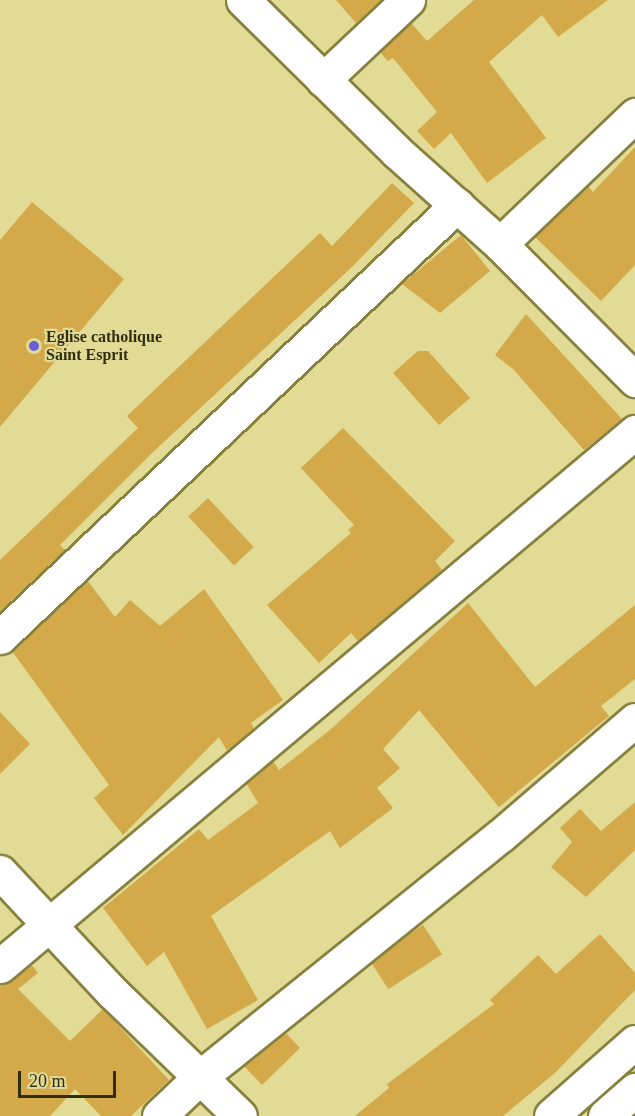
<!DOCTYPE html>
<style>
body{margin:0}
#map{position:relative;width:635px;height:1116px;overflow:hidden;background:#e1db96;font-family:"Times New Roman",serif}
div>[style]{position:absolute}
.building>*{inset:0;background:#d4a949;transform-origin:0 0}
.roads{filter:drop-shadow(2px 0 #87813e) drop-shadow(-2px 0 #87813e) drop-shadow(0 2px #87813e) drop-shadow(0 -2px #87813e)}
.minor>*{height:33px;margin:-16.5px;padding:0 16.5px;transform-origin:16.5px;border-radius:16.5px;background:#fff}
.dots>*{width:16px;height:16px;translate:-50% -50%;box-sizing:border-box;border:3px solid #e1db96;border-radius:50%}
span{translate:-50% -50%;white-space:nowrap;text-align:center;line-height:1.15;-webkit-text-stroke:4.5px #e1db96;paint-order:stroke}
.poi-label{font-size:16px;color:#302e12;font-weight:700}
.left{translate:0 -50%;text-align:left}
.scale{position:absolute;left:18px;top:1071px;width:98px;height:27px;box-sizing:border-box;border:3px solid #302e12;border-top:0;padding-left:8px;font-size:18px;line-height:21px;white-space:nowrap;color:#302e12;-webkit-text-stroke:4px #e1db96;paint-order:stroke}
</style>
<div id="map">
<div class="building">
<div style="clip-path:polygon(336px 0,381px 0,356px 23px)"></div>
<div style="clip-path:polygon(474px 0,608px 0,558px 37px,542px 15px,489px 62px,546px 138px,487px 183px,451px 133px,434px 149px,417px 131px,437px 112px,393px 58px,388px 61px,380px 52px,411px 23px,427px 41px)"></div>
<div style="clip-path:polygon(635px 147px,635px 265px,601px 301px,535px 237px,588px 186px,593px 192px)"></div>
<div style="clip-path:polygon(392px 183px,414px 203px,352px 267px,152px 453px,60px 545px,65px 550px,0 611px,0 560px,138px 428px,127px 416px,320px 233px,332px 246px)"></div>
<div style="clip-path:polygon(32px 202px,124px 279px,0 427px,0 240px)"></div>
<div style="clip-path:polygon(461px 235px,490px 271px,440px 313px,402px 284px)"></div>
<div style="clip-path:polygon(526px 314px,622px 419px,584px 450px,513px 369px,495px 355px)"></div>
<div style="clip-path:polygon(418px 351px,428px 351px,470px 398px,439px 425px,393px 373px)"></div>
<div style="clip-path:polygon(343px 428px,455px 541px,435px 561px,442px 570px,358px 641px,351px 633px,319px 663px,267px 605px,351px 533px,348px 530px,354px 525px,301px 468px)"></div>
<div style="left:208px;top:498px;width:67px;height:27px;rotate:47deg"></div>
<div style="clip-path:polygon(87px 580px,115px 617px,130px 600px,160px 626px,204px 589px,283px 700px,251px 723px,254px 728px,227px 751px,219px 737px,123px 835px,94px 798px,109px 785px,12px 651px)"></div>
<div style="clip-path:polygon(468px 603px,535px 687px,635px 605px,635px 679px,601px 706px,609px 716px,499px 807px,419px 710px,383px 749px,400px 768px,377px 788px,393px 808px,340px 848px,330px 831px,211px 916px,258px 1000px,207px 1029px,164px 952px,147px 966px,103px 908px,199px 829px,208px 840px,258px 803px,246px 783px,273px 761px,279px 770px,330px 730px)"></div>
<div style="clip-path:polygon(0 712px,30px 744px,0 774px)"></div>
<div style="clip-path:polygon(635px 802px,635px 850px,586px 897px,551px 867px,572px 842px,560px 828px,580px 809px,601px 831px)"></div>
<div style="left:423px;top:925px;width:35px;height:64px;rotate:57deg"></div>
<div style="clip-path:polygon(600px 934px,635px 973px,635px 990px,555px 1073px,503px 1116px,355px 1116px,389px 1088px,387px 1084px,494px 1004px,490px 1000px,538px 955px,556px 974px)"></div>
<div style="clip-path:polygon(31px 964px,38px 973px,18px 989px,70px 1041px,103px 1009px,169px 1080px,131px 1116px,101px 1116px,75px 1089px,50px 1116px,0 1116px,0 984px)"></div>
<div style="clip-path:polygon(285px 1032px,300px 1048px,262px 1085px,244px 1066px)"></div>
</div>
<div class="roads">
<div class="minor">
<div style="left:243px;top:0;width:216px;rotate:44.6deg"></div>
<div style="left:397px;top:152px;width:138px;rotate:41.8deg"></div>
<div style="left:500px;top:244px;width:192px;rotate:45.2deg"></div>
<div style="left:323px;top:80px;width:117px;rotate:-43.3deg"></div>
<div style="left:500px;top:244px;width:187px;rotate:-43.7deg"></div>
<div style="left:0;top:637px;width:629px;rotate:-43.39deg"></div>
<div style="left:0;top:872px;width:164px;rotate:47deg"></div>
<div style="left:112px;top:992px;width:178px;rotate:44.1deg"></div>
<div style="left:0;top:966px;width:830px;rotate:-40.06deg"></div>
<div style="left:159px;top:1116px;width:57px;rotate:-43.6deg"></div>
<div style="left:200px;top:1077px;width:385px;rotate:-38.8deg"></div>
<div style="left:500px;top:836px;width:178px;rotate:-40.7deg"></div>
<div style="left:551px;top:1116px;width:112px;rotate:-41.4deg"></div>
<div style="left:605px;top:1116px;width:40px;rotate:-41deg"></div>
</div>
</div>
<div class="dots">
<div style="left:34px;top:346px;background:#6b5dd6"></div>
</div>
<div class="poi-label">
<span class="left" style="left:46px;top:346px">Eglise catholique<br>Saint Esprit</span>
</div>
<div class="scale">20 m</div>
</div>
